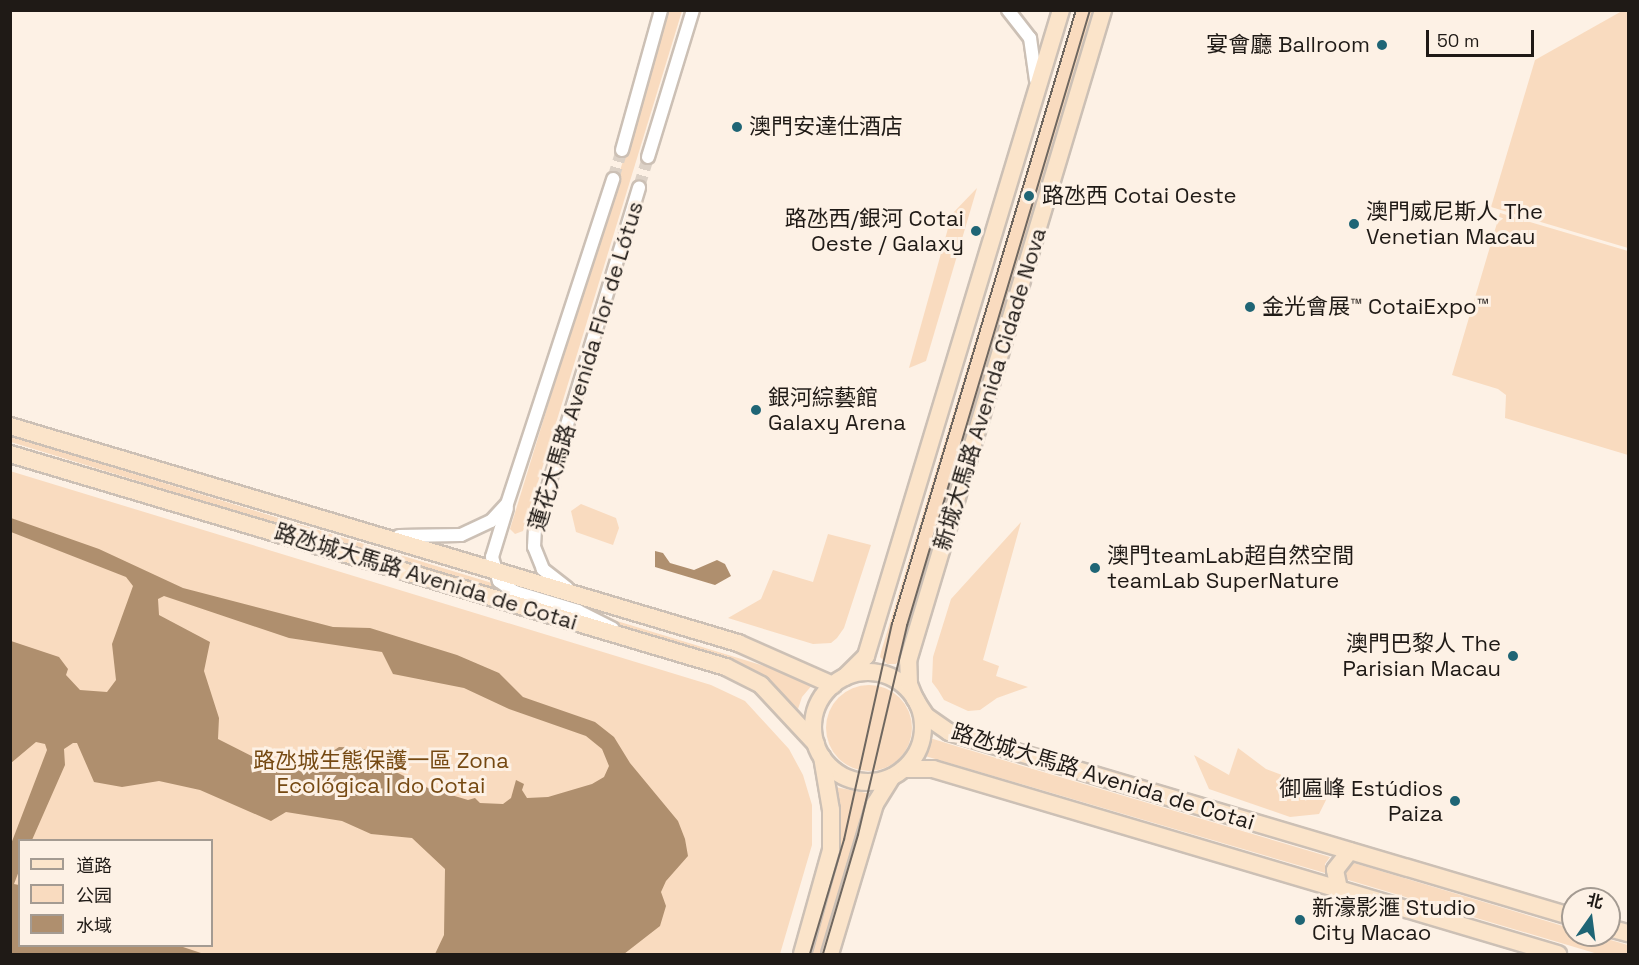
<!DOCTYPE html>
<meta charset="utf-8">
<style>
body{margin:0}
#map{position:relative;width:1639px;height:965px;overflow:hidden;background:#fdf1e5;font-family:"Space Grotesk","Noto Sans SC",sans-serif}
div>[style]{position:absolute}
.green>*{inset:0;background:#f9dbbf}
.round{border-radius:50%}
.water>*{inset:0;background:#af8f6e}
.street-tunnel>*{height:12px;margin-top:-6px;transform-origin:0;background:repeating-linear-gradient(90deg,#dcd1c6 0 12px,transparent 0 18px)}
.roads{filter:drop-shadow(2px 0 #ccc0b5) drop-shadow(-2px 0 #ccc0b5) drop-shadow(0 2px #ccc0b5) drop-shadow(0 -2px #ccc0b5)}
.street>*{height:12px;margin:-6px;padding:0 6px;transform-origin:6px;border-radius:6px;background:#fff}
.secondary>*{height:16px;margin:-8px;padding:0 8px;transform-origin:8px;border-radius:8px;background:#fbe4ca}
.secondary>.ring{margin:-8px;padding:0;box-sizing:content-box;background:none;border:16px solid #fbe4ca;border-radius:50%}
.tram>*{height:1.5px;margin:-0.75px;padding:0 0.75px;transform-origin:0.75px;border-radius:0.75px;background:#6f6760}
.dots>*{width:16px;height:16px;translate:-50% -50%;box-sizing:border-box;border:3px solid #fdf1e5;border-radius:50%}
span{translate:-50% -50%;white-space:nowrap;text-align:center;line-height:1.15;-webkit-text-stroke:6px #fdf1e5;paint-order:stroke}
.poi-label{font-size:22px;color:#1f1a16}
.right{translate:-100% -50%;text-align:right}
.left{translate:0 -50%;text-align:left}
.street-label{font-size:22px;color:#1f1a16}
.park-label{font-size:22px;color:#754912}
.frame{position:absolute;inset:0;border:12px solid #1f1a16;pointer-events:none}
.legend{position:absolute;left:18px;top:839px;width:195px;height:108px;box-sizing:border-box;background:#fdf1e5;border:2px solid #a49b92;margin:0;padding:8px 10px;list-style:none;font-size:18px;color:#1f1a16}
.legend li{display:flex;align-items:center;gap:12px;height:30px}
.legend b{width:30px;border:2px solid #a49b92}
.north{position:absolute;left:1561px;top:887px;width:60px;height:60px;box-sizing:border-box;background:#fdf1e5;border:2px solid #a49b92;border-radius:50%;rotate:14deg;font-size:16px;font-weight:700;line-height:24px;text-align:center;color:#1f1a16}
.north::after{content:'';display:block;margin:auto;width:21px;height:27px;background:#1f6575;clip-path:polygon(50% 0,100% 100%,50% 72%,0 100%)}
.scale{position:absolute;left:1426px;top:30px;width:108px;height:27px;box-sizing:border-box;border:3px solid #1f1a16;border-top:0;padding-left:8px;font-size:18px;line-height:21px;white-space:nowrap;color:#1f1a16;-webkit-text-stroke:4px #fdf1e5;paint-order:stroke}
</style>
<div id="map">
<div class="green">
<div style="clip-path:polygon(669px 11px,682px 11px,523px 531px,515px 534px,510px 529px)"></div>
<div style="clip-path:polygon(1075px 11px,1094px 11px,900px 658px,896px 664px,887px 664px,880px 657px,881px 652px)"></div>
<div style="clip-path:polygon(1622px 11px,1628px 11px,1628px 248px,1491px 207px,1535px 60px)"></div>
<div style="clip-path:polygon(977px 188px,926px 361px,909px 368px,952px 214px)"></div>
<div style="clip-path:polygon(1500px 213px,1628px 251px,1628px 455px,1505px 418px,1506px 395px,1498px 389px,1452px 375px)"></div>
<div style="clip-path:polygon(10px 436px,761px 665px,813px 684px,802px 697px,798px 709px,769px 681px,743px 667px,11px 442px)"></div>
<div style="clip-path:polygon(evenodd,10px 471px,711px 685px,745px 701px,789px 749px,803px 775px,812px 805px,812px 845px,780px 954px,11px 954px,10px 471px,20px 840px,212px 840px,212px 946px,20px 946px,20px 840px)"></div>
<div style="clip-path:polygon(581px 504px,616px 518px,619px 528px,613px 545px,576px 532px,571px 511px)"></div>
<div style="clip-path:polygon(1021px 522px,983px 660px,999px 666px,996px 676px,1028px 687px,997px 698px,980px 710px,968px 711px,944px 700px,938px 690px,932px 682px,933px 657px,951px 599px)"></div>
<div style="clip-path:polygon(828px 534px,871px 545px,844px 628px,837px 638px,831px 643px,813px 644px,728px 618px,761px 599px,773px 570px,813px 582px)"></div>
<div class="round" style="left:826px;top:685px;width:86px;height:86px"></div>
<div style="clip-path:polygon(930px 738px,959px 747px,1330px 857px,1325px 864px,1325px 873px,925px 756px)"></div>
<div style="clip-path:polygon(1238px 748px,1266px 769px,1319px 789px,1326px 800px,1319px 814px,1290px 817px,1209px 789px,1194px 755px,1229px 775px)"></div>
<div style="clip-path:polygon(835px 787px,872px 794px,823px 954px,809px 954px,840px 845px,841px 816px)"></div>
<div style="clip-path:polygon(1351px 862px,1573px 929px,1573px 935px,1593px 935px,1628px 945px,1628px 954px,1598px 954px,1345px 879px,1345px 865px)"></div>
</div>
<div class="water">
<div style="clip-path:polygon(evenodd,11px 518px,99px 549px,183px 588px,333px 627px,370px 628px,457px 655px,499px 673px,523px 697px,595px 722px,614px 737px,630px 763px,678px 821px,685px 839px,688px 856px,666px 881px,661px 892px,666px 906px,660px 926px,624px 954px,435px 954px,444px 935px,445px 869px,412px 838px,371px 834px,342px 821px,286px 812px,271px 821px,200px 790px,159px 781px,122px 787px,94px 782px,77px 743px,73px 743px,64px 749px,65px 765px,32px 840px,20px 840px,19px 871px,14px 884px,19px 885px,20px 946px,180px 946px,204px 954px,11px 954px,11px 844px,47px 750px,45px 744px,36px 742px,11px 763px,11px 641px,59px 657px,68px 669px,66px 675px,80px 690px,107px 692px,116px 680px,112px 644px,133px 586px,126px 577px,11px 532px,11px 518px,164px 596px,289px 638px,382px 652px,393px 674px,464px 688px,509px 709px,586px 736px,602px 749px,609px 766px,604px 777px,592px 784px,548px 797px,527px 798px,522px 790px,524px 784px,516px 780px,511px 798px,503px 804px,480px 803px,475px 798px,468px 800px,428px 788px,382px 765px,377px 755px,361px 748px,339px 747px,324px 757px,318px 772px,271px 766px,218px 739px,219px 718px,204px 671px,210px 642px,159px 615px,158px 599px,164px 596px)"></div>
<div style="clip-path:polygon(655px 551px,663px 553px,670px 563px,694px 570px,717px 560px,725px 564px,731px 576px,715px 585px,655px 567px)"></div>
</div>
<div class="street-tunnel">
<div style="left:613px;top:179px;width:30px;rotate:-73deg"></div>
<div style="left:639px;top:187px;width:31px;rotate:-73deg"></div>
</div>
<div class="roads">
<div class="street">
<div style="left:1008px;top:10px;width:36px;rotate:52deg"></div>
<div style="left:1030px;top:38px;width:42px;rotate:81.9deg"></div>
<div style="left:622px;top:150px;width:145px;rotate:-74.4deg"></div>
<div style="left:648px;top:157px;width:154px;rotate:-73deg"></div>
<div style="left:507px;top:508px;width:51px;rotate:107deg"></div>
<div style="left:492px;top:557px;width:25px;rotate:74deg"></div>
<div style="left:499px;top:581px;width:19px;rotate:35deg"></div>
<div style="left:515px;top:592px;width:66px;rotate:16.8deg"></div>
<div style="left:578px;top:611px;width:39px;rotate:27deg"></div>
<div style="left:399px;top:536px;width:62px;rotate:-0.9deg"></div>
<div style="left:461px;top:535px;width:33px;rotate:-25deg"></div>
<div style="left:491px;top:521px;width:23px;rotate:-47deg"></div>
<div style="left:507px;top:504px;width:342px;rotate:-71.9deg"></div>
<div style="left:567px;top:588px;width:31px;rotate:-142deg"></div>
<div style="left:543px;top:569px;width:24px;rotate:-112deg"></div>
<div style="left:534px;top:547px;width:17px;rotate:-87deg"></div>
<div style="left:535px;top:530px;width:358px;rotate:-73.1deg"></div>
</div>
<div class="secondary">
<div style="left:10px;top:426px;width:760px;rotate:16.6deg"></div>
<div style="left:738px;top:643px;width:104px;rotate:23.9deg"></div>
<div style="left:10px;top:454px;width:747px;rotate:16.57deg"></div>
<div style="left:726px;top:667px;width:39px;rotate:27deg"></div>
<div style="left:761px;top:685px;width:81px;rotate:47deg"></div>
<div class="ring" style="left:813px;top:672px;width:94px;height:94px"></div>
<div style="left:845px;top:677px;width:30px;rotate:-45deg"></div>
<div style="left:866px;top:656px;width:675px;rotate:-73.2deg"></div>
<div style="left:915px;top:699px;width:16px;rotate:-112deg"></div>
<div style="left:909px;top:684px;width:23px;rotate:-92deg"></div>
<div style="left:908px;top:661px;width:680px;rotate:-73.32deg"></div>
<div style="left:918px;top:704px;width:14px;rotate:56deg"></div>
<div style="left:926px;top:716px;width:28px;rotate:35deg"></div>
<div style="left:949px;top:732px;width:651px;rotate:16.51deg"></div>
<div style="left:904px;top:769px;width:29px"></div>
<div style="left:933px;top:769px;width:652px;rotate:16.49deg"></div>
<div style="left:1339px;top:889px;width:19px;rotate:-102deg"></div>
<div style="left:1335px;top:870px;width:24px;rotate:-52deg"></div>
<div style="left:1609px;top:928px;width:20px;rotate:15deg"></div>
<div style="left:802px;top:954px;width:108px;rotate:-74.4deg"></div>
<div style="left:831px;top:850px;width:40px;rotate:-90deg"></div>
<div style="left:831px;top:810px;width:54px;rotate:-99.6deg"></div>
<div style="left:830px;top:954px;width:157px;rotate:-73.3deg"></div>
<div style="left:875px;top:804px;width:32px;rotate:-58deg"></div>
</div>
</div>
<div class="tram">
<div style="left:810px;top:954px;width:119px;rotate:-73.4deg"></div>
<div style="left:844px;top:840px;width:221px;rotate:-77.5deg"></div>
<div style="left:892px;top:624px;width:641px;rotate:-73.32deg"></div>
<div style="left:823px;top:954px;width:124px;rotate:-73.6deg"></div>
<div style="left:858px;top:835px;width:215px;rotate:-76.8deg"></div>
<div style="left:907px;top:626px;width:643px;rotate:-73.45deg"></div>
</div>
<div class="dots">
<div style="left:1382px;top:45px;background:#1f6575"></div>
<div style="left:737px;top:127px;background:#1f6575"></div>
<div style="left:1029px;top:196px;background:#1f6575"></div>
<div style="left:1354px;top:224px;background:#1f6575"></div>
<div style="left:976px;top:231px;background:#1f6575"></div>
<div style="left:1250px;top:307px;background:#1f6575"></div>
<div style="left:756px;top:410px;background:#1f6575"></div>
<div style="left:1095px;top:568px;background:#1f6575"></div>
<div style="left:1513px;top:656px;background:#1f6575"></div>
<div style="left:1455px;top:801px;background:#1f6575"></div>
<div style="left:1300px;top:920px;background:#1f6575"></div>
</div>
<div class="poi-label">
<span class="right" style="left:1370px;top:45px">宴會廳 Ballroom</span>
<span class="left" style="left:749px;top:127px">澳門安達仕酒店</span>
<span class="left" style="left:1042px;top:196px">路氹西 Cotai Oeste</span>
<span class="left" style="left:1366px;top:224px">澳門威尼斯人 The<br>Venetian Macau</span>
<span class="right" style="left:964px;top:231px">路氹西/銀河 Cotai<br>Oeste / Galaxy</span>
<span class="left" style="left:1262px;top:307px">金光會展™ CotaiExpo™</span>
<span class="left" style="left:768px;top:410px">銀河綜藝館<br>Galaxy Arena</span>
<span class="left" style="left:1107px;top:568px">澳門teamLab超自然空間<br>teamLab SuperNature</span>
<span class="right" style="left:1501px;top:656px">澳門巴黎人 The<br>Parisian Macau</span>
<span class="right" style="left:1443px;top:801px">御匾峰 Estúdios<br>Paiza</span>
<span class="left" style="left:1312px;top:920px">新濠影滙 Studio<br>City Macao</span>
</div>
<div class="street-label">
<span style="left:586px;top:366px;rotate:-73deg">蓮花大馬路 Avenida Flor de Lótus</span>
<span style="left:990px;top:389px;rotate:-73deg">新城大馬路 Avenida Cidade Nova</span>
<span style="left:426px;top:577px;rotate:17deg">路氹城大馬路 Avenida de Cotai</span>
<span style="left:1103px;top:777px;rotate:17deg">路氹城大馬路 Avenida de Cotai</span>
</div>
<div class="park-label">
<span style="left:381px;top:773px">路氹城生態保護一區 Zona<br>Ecológica I do Cotai</span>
</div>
<div class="frame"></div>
<ul class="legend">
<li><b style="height:8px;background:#fbe4ca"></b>道路</li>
<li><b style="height:16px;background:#f9dbbf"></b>公园</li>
<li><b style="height:16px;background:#af8f6e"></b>水域</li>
</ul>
<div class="north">北</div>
<div class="scale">50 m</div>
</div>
